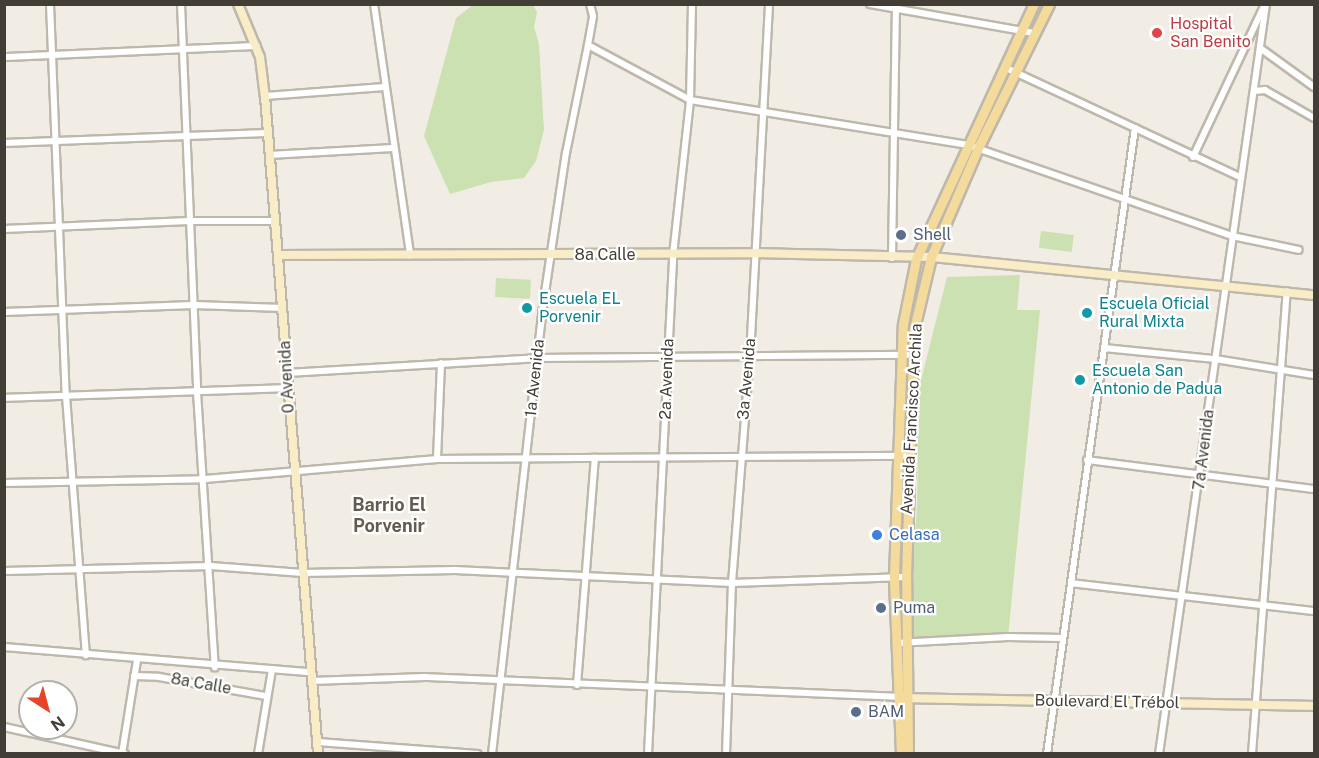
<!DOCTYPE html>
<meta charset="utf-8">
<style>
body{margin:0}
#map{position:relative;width:1319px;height:758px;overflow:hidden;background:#f1ede5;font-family:"Public Sans",sans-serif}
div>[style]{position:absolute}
.green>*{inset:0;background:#cbe1b1;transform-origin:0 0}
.roads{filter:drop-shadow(2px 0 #beb8ac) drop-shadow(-2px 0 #beb8ac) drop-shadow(0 2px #beb8ac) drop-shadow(0 -2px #beb8ac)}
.street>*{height:6px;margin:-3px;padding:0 3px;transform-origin:3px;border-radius:3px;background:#fff}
.secondary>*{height:8px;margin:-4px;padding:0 4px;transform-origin:4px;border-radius:4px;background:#f9edc7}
.primary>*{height:9px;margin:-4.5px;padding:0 4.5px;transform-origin:4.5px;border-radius:4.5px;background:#f4db9b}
.dots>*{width:16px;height:16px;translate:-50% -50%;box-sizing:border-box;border:3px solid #fff;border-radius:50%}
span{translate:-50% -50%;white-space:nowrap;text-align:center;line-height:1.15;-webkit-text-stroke:4.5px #fff;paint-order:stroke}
.health-label{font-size:16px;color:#be3a42}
.left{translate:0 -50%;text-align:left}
.service-label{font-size:16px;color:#4e5e75}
.street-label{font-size:16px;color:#423d35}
.culture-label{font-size:16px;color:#0d838f}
.shop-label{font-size:16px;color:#366cbe}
.neighbourhood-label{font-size:18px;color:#645b4e;font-weight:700}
.frame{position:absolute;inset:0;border:6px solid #423d35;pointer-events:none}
.north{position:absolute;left:18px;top:680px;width:60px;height:60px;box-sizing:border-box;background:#fff;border:2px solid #b3b1ae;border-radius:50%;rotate:144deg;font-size:16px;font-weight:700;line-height:24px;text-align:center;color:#423d35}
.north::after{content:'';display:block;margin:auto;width:21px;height:27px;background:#e54528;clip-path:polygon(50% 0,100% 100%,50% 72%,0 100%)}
</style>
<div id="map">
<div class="green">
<div style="clip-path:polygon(473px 5px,533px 5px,537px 12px,534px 27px,539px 44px,544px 130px,536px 161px,524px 178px,491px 182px,450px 194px,424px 136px,456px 18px)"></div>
<div style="left:1041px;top:231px;width:33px;height:17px;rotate:7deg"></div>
<div style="clip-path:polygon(1020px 275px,1017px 310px,1040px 310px,1008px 637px,907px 643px,917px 506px,919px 388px,947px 277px)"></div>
<div style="left:496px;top:278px;width:35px;height:19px;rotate:3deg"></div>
</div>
<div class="roads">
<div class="street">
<div style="left:50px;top:4px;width:392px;rotate:87.7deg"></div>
<div style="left:66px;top:396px;width:260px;rotate:85.6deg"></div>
<div style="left:181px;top:4px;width:388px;rotate:87.6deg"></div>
<div style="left:197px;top:392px;width:276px;rotate:86.3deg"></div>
<div style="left:374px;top:4px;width:254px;rotate:81.8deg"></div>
<div style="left:870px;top:4px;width:168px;rotate:10deg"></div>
<div style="left:588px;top:45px;width:116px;rotate:28.3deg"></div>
<div style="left:690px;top:100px;width:282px;rotate:9.2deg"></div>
<div style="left:968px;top:145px;width:279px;rotate:19deg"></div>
<div style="left:1232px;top:236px;width:68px;rotate:11.8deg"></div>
<div style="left:1260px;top:48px;width:67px;rotate:35.8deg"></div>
<div style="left:4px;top:57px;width:253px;rotate:-2.5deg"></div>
<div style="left:1004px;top:67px;width:260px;rotate:25deg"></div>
<div style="left:1254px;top:91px;width:11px;rotate:-5deg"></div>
<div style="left:1265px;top:90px;width:56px;rotate:29.7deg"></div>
<div style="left:265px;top:96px;width:120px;rotate:-4.3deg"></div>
<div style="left:4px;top:143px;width:262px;rotate:-2.2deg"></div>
<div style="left:269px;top:155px;width:124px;rotate:-3.2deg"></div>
<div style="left:1193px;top:157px;width:165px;rotate:-64.8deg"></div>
<div style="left:4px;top:229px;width:185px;rotate:-2.5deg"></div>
<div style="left:189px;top:221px;width:87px"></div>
<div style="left:892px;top:258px;width:254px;rotate:-89.1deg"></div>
<div style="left:4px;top:312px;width:190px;rotate:-2.1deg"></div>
<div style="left:194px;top:305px;width:89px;rotate:1.9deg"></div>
<div style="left:1104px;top:348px;width:112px;rotate:5.7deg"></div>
<div style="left:1215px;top:359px;width:100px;rotate:9.2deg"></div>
<div style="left:287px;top:373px;width:250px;rotate:-3.4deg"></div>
<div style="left:537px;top:358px;width:375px;rotate:-0.5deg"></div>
<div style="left:4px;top:398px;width:283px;rotate:-2deg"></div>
<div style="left:437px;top:459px;width:96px;rotate:-87.6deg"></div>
<div style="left:1087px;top:460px;width:229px;rotate:7.3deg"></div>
<div style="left:4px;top:483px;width:201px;rotate:-1.1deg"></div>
<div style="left:205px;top:479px;width:233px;rotate:-4.9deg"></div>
<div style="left:437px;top:459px;width:472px;rotate:-0.4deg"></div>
<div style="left:4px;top:571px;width:207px;rotate:-1.4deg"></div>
<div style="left:211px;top:566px;width:92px;rotate:4.4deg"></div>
<div style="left:303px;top:573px;width:152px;rotate:-1.1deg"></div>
<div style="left:455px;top:570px;width:277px;rotate:2.7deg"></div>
<div style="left:732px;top:583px;width:174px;rotate:-2deg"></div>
<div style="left:1071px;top:583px;width:245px;rotate:6.6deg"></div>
<div style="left:896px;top:643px;width:112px;rotate:-3.1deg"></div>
<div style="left:1008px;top:637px;width:55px;rotate:1deg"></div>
<div style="left:4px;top:647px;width:307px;rotate:4.7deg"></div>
<div style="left:134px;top:676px;width:25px;rotate:2deg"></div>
<div style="left:159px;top:677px;width:109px;rotate:10.1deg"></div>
<div style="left:311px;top:681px;width:114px;rotate:-2deg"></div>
<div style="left:425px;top:677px;width:475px;rotate:2.4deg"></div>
<div style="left:577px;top:685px;width:228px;rotate:-85.5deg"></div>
<div style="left:4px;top:727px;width:124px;rotate:12.6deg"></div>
<div style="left:318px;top:742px;width:160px;rotate:4.3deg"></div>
<div style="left:122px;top:754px;width:95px;rotate:-80.9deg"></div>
<div style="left:258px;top:754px;width:86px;rotate:-80.6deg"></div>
<div style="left:492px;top:754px;width:451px;rotate:-83.5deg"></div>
<div style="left:543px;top:306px;width:155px;rotate:-81.5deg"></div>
<div style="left:566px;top:153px;width:110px;rotate:-78.5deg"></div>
<div style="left:588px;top:45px;width:29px;rotate:-80deg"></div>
<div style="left:593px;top:16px;width:12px;rotate:-104deg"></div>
<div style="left:648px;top:754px;width:500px;rotate:-87.1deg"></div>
<div style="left:673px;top:255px;width:156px;rotate:-83.7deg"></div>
<div style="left:690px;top:100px;width:96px;rotate:-88.8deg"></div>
<div style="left:726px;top:754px;width:171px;rotate:-88deg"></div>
<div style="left:732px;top:583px;width:228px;rotate:-85.5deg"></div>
<div style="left:750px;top:356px;width:353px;rotate:-86.9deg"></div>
<div style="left:1047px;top:754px;width:632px;rotate:-82deg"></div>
<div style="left:1159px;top:754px;width:758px;rotate:-81.88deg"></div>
<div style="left:1252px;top:754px;width:464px;rotate:-85.7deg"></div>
</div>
<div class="secondary">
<div style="left:238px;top:4px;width:57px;rotate:67.5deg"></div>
<div style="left:260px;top:57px;width:39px;rotate:83deg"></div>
<div style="left:265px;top:96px;width:660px;rotate:85.39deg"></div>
<div style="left:279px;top:255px;width:476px;rotate:-0.2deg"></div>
<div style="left:755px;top:253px;width:176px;rotate:1.3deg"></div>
<div style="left:931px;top:257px;width:385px;rotate:5.7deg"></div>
<div style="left:903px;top:698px;width:411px;rotate:1.1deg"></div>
</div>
<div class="primary">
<div style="left:901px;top:754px;width:177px;rotate:-92.3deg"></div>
<div style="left:894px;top:577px;width:253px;rotate:-88deg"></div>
<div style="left:903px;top:324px;width:66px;rotate:-78.7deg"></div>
<div style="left:916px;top:259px;width:281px;rotate:-65.2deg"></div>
<div style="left:908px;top:754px;width:177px;rotate:-90.6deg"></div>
<div style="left:906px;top:577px;width:248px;rotate:-88.2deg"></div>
<div style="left:914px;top:329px;width:74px;rotate:-76.7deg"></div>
<div style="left:931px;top:257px;width:116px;rotate:-66.7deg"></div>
<div style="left:977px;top:150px;width:163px;rotate:-63.7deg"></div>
</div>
</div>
<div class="dots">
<div style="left:1157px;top:33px;background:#e0444e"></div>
<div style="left:901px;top:235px;background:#5c6f8a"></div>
<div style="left:527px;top:308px;background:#0f9aa8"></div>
<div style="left:1087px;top:313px;background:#0f9aa8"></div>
<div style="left:1080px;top:380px;background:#0f9aa8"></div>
<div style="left:877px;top:535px;background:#3f7fe0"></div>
<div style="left:881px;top:608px;background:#5c6f8a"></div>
<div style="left:856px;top:712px;background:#5c6f8a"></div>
</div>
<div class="health-label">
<span class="left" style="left:1170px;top:33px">Hospital<br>San Benito</span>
</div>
<div class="service-label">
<span class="left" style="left:913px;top:235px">Shell</span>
<span class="left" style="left:893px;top:608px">Puma</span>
<span class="left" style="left:868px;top:712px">BAM</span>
</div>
<div class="street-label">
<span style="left:605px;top:255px">8a Calle</span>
<span style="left:287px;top:377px;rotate:-93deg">0 Avenida</span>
<span style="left:535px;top:378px;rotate:-84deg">1a Avenida</span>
<span style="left:667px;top:379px;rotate:-88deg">2a Avenida</span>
<span style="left:747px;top:379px;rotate:-85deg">3a Avenida</span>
<span style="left:912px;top:419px;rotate:-87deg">Avenida Francisco Archila</span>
<span style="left:1204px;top:450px;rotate:-83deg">7a Avenida</span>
<span style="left:201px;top:684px;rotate:10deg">8a Calle</span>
<span style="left:1107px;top:702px;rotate:1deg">Boulevard El Trébol</span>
</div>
<div class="culture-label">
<span class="left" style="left:539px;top:308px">Escuela EL<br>Porvenir</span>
<span class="left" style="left:1099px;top:313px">Escuela Oficial<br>Rural Mixta</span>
<span class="left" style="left:1092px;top:380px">Escuela San<br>Antonio de Padua</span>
</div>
<div class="shop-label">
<span class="left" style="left:889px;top:535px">Celasa</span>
</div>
<div class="neighbourhood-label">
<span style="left:389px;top:516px">Barrio El<br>Porvenir</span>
</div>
<div class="frame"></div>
<div class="north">N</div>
</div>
